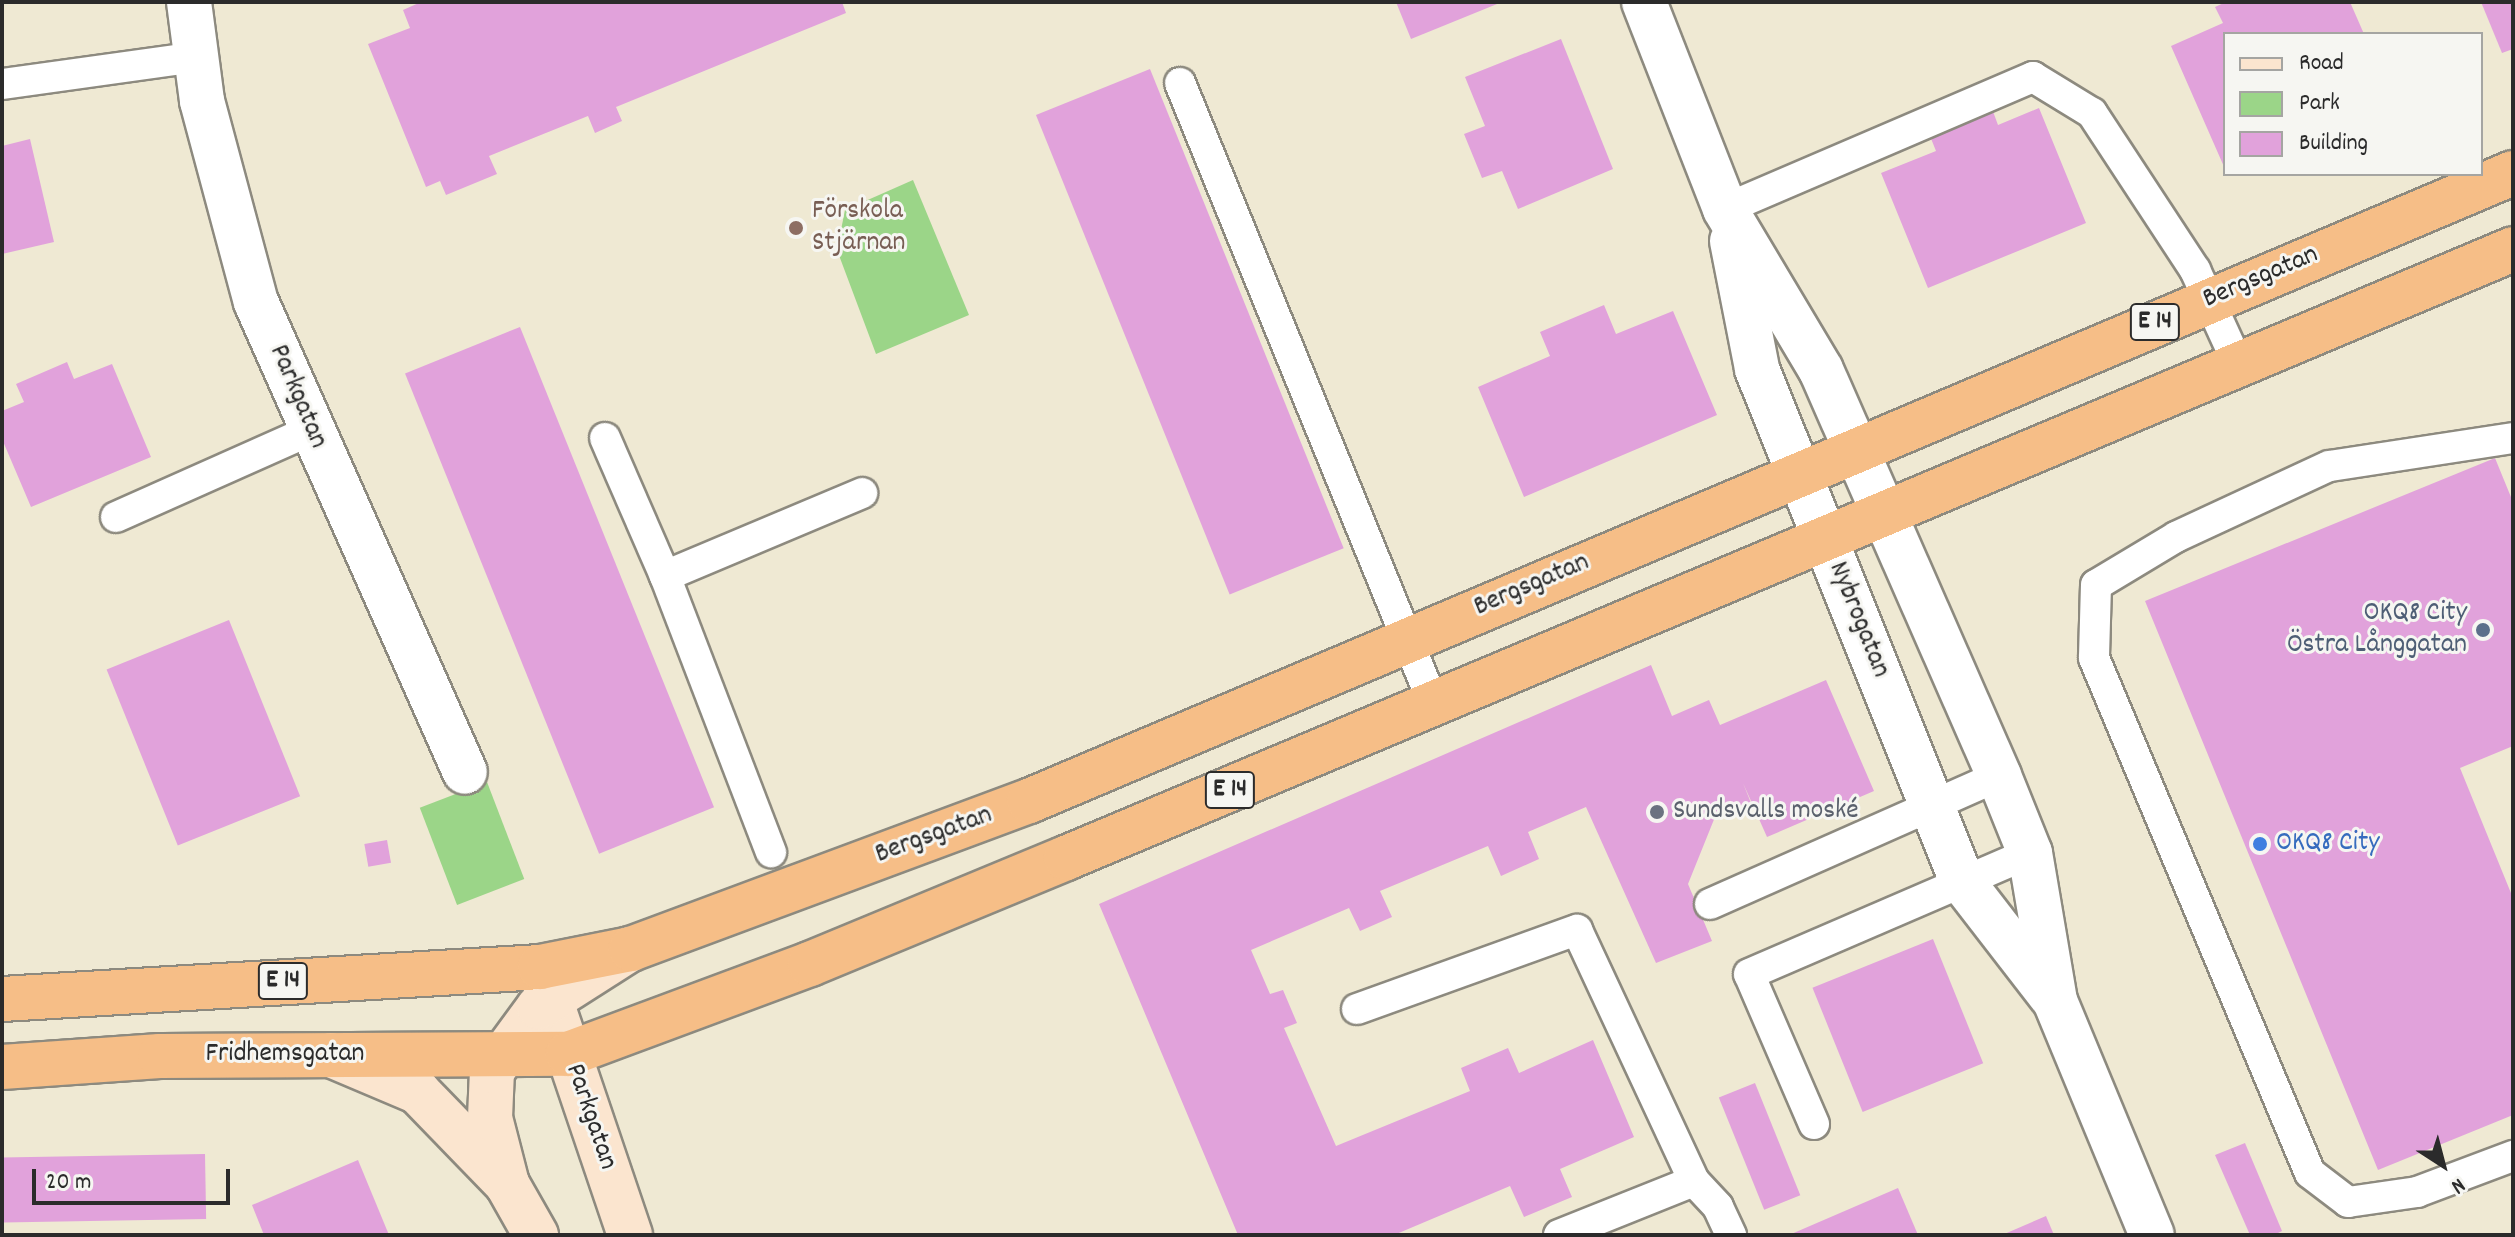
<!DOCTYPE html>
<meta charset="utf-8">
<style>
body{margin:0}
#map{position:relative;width:2515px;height:1237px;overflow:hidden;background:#efe9d3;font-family:Dekko,sans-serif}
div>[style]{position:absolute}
.green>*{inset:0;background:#9bd588;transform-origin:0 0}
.building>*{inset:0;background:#e1a2db;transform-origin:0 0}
.roads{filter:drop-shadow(2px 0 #8d8a7f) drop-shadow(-2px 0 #8d8a7f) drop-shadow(0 2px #8d8a7f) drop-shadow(0 -2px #8d8a7f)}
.lane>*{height:30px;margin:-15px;padding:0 15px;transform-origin:15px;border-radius:15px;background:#fff}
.street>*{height:44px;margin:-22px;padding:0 22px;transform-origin:22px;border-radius:22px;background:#fff}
.secondary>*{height:44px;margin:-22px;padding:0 22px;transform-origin:22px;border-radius:22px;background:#fbe5cf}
.highway>*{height:44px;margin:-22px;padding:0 22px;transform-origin:22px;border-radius:22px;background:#f6be87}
.dots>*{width:22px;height:22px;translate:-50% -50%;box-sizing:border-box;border:4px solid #f6f6f2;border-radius:50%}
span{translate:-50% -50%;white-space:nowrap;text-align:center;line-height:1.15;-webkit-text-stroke:6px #f6f6f2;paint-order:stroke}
.shield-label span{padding:2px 6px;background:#f6f6f2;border:2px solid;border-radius:6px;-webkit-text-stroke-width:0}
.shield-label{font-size:26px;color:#2b2b2b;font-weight:700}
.education-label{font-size:28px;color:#785e54}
.left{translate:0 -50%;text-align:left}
.street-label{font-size:28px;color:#2b2b2b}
.service-label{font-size:28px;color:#4e5e75}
.right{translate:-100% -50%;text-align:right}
.worship-label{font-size:28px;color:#5b616d}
.shop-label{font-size:28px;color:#366cbe}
.frame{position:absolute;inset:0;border:4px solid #2b2b2b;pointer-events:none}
.legend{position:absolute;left:2223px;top:32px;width:260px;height:144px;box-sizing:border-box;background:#f6f6f2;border:2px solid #a5a5a2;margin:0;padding:10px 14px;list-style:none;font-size:24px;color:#2b2b2b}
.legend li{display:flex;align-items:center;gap:16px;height:40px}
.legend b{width:40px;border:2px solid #a5a5a2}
.north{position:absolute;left:2403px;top:1125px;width:80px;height:80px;-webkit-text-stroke:6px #f6f6f2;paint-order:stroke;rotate:144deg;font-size:22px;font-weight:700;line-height:32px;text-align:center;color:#2b2b2b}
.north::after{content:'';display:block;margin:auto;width:28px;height:36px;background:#2b2b2b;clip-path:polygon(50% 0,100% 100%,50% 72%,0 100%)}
.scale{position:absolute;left:32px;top:1169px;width:198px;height:36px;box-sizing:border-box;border:4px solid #2b2b2b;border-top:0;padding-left:10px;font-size:24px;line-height:28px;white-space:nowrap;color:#2b2b2b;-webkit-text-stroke:6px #f6f6f2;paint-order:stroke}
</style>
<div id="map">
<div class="green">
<div style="clip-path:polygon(913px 180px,969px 315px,876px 354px,837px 250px,845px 210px)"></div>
<div style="left:487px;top:782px;width:104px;height:72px;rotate:69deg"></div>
</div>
<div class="building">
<div style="clip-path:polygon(421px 2px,842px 2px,846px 13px,616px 107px,622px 121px,595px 133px,588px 116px,489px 156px,497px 174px,446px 195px,440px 181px,426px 187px,368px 44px,410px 28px,403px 10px)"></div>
<div style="clip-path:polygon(1396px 2px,1502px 2px,1411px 39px)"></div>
<div style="clip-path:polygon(2226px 2px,2350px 2px,2364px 34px,2225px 34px,2225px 169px,2171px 46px,2223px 23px,2215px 7px)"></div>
<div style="clip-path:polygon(2481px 2px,2513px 2px,2513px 49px,2502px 53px)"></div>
<div style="clip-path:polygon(1561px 39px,1613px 169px,1518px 209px,1502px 171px,1482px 178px,1464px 134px,1485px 126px,1465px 77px)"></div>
<div style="left:1150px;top:69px;width:517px;height:123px;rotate:68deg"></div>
<div style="clip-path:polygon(1991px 106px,1998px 125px,2039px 108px,2086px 223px,1928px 288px,1881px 173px,1936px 151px,1928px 131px)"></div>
<div style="clip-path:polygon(30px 139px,54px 242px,2px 254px,2px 146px)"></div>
<div style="clip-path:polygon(1604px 305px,1616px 334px,1673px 311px,1717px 415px,1524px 497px,1478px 387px,1550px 356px,1540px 332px)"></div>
<div style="left:520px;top:327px;width:518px;height:124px;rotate:68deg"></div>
<div style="clip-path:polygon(67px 362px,74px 379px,112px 364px,151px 457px,31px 507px,2px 439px,2px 411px,24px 402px,16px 384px)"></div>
<div style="clip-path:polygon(2495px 458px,2513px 502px,2513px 746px,2460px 768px,2513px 898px,2513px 1115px,2378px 1170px,2145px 601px)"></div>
<div style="left:229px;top:620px;width:190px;height:132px;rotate:68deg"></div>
<div style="clip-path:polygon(1651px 665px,1672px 716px,1709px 700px,1720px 725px,1826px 680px,1874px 791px,1767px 837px,1743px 783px,1751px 803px,1715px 817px,1688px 884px,1712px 941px,1656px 963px,1586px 807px,1528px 832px,1539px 859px,1501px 876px,1488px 846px,1380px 891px,1392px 917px,1360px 931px,1349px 908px,1251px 950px,1270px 994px,1283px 990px,1297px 1023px,1284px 1028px,1336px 1146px,1470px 1091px,1461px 1068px,1508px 1048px,1519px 1073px,1593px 1040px,1634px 1137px,1560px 1169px,1572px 1197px,1524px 1217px,1510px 1186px,1394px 1235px,1238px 1235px,1099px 904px)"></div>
<div style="left:387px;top:840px;width:23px;height:23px;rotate:80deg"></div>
<div style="left:1933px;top:939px;width:134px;height:130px;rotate:68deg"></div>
<div style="left:1755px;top:1083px;width:121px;height:39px;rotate:68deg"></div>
<div style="clip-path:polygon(2245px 1143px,2282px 1231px,2274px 1235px,2250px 1235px,2215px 1155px)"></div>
<div style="left:205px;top:1154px;width:65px;height:203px;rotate:89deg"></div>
<div style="clip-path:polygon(358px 1160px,389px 1235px,264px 1235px,252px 1205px)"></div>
<div style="clip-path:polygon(1898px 1188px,1918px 1235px,1789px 1235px)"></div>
<div style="clip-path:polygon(2046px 1216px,2054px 1235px,2002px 1235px)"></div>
</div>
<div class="roads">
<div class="lane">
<div style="left:1180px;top:83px;width:672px;rotate:67.79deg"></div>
<div style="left:2px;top:84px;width:196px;rotate:-7.9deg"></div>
<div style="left:1725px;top:209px;width:335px;rotate:-23.2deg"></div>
<div style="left:2033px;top:77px;width:69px;rotate:31.4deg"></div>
<div style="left:2092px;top:113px;width:188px;rotate:56.7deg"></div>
<div style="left:2195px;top:270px;width:106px;rotate:65.4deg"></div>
<div style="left:605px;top:438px;width:150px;rotate:66.5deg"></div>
<div style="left:665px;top:576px;width:296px;rotate:69deg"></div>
<div style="left:2513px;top:438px;width:186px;rotate:171.3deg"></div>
<div style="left:2329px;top:466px;width:169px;rotate:155.1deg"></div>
<div style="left:2176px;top:537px;width:93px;rotate:149deg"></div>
<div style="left:2096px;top:585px;width:73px;rotate:91.6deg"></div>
<div style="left:2094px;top:658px;width:558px;rotate:67.25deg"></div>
<div style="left:2310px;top:1173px;width:48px;rotate:37.3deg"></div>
<div style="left:2348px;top:1202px;width:70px;rotate:-8.2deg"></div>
<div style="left:2417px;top:1192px;width:103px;rotate:-20.6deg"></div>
<div style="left:116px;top:517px;width:214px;rotate:-24deg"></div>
<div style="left:665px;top:576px;width:214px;rotate:-22.8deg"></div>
<div style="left:1710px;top:904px;width:316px;rotate:-23.9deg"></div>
<div style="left:1357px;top:1009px;width:234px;rotate:-19.8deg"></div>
<div style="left:1577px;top:930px;width:277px;rotate:65deg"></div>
<div style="left:1694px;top:1181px;width:35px;rotate:47deg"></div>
<div style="left:1718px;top:1207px;width:31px;rotate:65deg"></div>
<div style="left:1814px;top:1124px;width:163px;rotate:-113.4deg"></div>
<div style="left:1749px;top:974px;width:306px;rotate:-23.3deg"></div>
<div style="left:1559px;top:1235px;width:145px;rotate:-21.8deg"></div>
</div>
<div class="street">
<div style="left:189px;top:2px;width:100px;rotate:82.5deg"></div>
<div style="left:202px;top:101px;width:208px;rotate:75deg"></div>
<div style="left:256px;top:302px;width:514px;rotate:66.03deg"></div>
<div style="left:1644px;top:2px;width:222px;rotate:68.6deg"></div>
<div style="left:1725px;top:209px;width:187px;rotate:59.2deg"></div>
<div style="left:1821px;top:370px;width:443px;rotate:66.3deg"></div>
<div style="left:1999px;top:776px;width:83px;rotate:68.1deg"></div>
<div style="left:2030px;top:853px;width:150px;rotate:80.4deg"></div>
<div style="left:2055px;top:1001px;width:253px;rotate:67.5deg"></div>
<div style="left:1732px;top:241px;width:130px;rotate:78.9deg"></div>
<div style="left:1757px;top:369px;width:552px;rotate:68.18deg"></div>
<div style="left:1962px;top:881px;width:145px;rotate:52.3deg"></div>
</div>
<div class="secondary">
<div style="left:541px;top:972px;width:278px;rotate:71.3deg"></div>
<div style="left:331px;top:1055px;width:95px;rotate:23deg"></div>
<div style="left:418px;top:1092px;width:128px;rotate:45.9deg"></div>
<div style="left:507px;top:1184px;width:59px;rotate:60.4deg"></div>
<div style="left:507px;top:1184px;width:68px;rotate:-104.4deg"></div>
<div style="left:490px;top:1118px;width:47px;rotate:-87.6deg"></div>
<div style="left:492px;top:1071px;width:79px;rotate:-53.7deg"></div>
<div style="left:539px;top:1007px;width:108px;rotate:-32.5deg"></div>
</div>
<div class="highway">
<div style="left:2px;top:999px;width:539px;rotate:-3.4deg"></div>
<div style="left:540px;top:967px;width:93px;rotate:-11.2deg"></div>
<div style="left:631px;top:949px;width:425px;rotate:-20.4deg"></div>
<div style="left:1029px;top:801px;width:1611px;rotate:-22.94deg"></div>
<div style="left:2px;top:1067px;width:158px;rotate:-4deg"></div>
<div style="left:160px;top:1056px;width:408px;rotate:-0.3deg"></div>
<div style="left:568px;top:1054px;width:258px;rotate:-20.4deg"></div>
<div style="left:810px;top:964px;width:277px;rotate:-22.5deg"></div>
<div style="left:1066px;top:858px;width:1570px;rotate:-22.82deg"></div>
</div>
</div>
<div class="dots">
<div style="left:796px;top:228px;background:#8d6e63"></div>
<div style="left:2483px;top:630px;background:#5c6f8a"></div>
<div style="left:1657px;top:812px;background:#6b7280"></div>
<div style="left:2260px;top:844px;background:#3f7fe0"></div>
</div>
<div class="shield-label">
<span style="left:2155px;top:322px">E 14</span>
<span style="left:1230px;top:790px">E 14</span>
<span style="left:283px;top:981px">E 14</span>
</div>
<div class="education-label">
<span class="left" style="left:812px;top:228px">Förskola<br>Stjärnan</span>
</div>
<div class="street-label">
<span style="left:2261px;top:278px;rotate:-23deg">Bergsgatan</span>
<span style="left:297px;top:397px;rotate:67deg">Parkgatan</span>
<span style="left:1532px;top:586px;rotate:-23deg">Bergsgatan</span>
<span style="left:1858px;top:620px;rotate:68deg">Nybrogatan</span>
<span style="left:934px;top:836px;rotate:-20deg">Bergsgatan</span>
<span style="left:285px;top:1055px">Fridhemsgatan</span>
<span style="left:590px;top:1117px;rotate:71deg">Parkgatan</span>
</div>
<div class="service-label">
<span class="right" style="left:2467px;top:630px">OKQ8 City<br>Östra Långgatan</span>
</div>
<div class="worship-label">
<span class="left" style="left:1673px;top:812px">Sundsvalls moské</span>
</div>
<div class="shop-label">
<span class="left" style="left:2276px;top:844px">OKQ8 City</span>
</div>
<div class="frame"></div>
<ul class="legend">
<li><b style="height:10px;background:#fbe5cf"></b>Road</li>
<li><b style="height:22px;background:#9bd588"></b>Park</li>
<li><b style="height:22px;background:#e1a2db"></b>Building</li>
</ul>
<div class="north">N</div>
<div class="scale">20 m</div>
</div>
